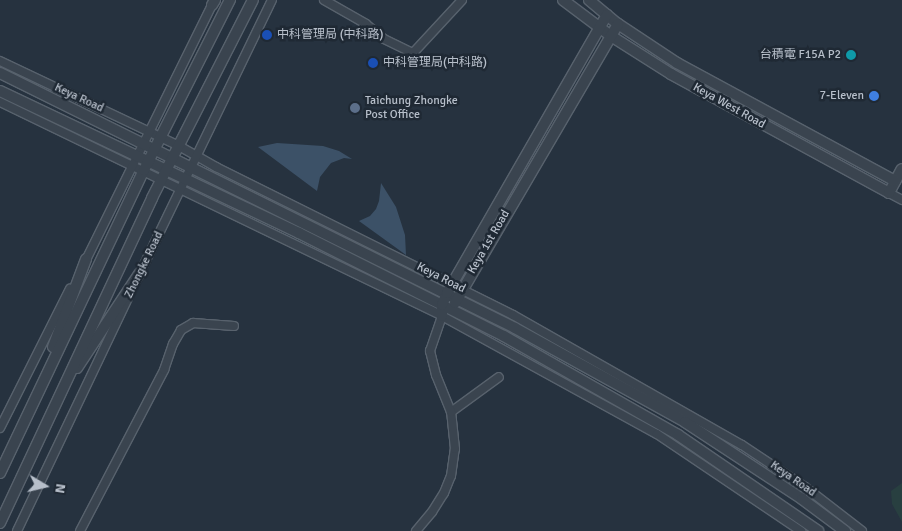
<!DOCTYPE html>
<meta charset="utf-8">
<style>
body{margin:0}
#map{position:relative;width:902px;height:531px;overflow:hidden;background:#26323f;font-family:Signika,"Noto Sans TC",sans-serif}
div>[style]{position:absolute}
.green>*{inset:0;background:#283f40}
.water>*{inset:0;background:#3c5167}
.roads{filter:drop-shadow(1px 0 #58626d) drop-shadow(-1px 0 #58626d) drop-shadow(0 1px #58626d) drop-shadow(0 -1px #58626d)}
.minor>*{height:8px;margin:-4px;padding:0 4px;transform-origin:4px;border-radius:4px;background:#3a444f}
.tertiary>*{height:10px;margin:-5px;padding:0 5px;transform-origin:5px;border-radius:5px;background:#3a444f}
.dots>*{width:14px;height:14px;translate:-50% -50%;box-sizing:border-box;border:2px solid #1f2934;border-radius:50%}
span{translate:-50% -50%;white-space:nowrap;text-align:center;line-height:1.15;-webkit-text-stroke:5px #1f2934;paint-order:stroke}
.poi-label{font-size:12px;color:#b7bfca}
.left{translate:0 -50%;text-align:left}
.right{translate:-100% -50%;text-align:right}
.street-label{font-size:12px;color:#b7bfca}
.north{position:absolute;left:20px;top:461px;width:50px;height:50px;-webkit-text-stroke:4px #1f2934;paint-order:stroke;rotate:99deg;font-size:14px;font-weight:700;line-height:20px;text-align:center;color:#b7bfca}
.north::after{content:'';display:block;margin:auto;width:18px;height:22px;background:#b7bfca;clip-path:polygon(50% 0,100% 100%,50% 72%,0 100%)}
</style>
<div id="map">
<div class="green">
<div style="clip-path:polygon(902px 483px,902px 522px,892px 504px,891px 491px)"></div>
</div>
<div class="water">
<div style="clip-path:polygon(277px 143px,323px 146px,339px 151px,352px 159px,344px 158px,331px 163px,320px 177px,317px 191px,258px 147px)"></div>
<div style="clip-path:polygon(381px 183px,396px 207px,405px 235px,406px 255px,359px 221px,370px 216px,376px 209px,379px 201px)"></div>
</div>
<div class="roads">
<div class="minor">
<div style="left:324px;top:0;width:48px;rotate:29.7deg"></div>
<div style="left:366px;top:24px;width:23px;rotate:40deg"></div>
<div style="left:384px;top:39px;width:32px;rotate:26deg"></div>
<div style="left:413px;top:53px;width:72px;rotate:-47.2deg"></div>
<div style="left:0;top:61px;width:198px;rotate:25.4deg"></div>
<div style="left:179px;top:146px;width:43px;rotate:29.6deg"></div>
<div style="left:216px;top:167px;width:332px;rotate:26.5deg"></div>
<div style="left:513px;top:315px;width:263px;rotate:29.6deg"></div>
<div style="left:742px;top:445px;width:76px;rotate:33.7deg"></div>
<div style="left:805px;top:487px;width:72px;rotate:37.7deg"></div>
<div style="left:0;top:102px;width:491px;rotate:25.8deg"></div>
<div style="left:442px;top:316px;width:245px;rotate:28.8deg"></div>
<div style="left:657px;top:434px;width:174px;rotate:34deg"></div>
<div style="left:889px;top:193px;width:15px;rotate:28deg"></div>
<div style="left:84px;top:264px;width:293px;rotate:-63.7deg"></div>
<div style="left:137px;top:279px;width:310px;rotate:-64.2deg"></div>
<div style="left:451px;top:412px;width:59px;rotate:-36.1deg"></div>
<div style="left:0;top:428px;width:156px;rotate:-63.3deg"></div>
<div style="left:17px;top:531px;width:258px;rotate:-64.5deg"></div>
<div style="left:80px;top:531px;width:182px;rotate:-62.4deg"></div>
<div style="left:164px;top:370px;width:28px;rotate:-71deg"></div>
<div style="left:173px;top:344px;width:16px;rotate:-60deg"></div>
<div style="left:181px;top:330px;width:14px;rotate:-30deg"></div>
<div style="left:193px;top:323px;width:41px;rotate:4.2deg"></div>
<div style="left:416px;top:531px;width:25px;rotate:-50deg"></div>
<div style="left:432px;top:512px;width:22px;rotate:-58deg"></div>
<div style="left:444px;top:493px;width:18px;rotate:-68deg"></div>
<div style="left:451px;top:476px;width:27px;rotate:-82deg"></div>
<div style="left:455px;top:449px;width:37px;rotate:-96deg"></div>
<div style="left:451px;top:412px;width:40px;rotate:-112deg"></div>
<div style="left:436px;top:375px;width:25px;rotate:-104deg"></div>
<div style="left:430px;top:351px;width:37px;rotate:-71deg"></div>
</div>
<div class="tertiary">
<div style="left:563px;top:0;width:60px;rotate:36.9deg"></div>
<div style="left:611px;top:36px;width:71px;rotate:32.3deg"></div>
<div style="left:671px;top:74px;width:248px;rotate:28.6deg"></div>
<div style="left:889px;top:193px;width:27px;rotate:-62deg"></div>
<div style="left:589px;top:0;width:38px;rotate:40deg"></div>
<div style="left:618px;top:24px;width:71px;rotate:33.5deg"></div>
<div style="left:677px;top:63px;width:248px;rotate:28.4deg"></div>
<div style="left:212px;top:5px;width:6px;rotate:-59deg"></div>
<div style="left:0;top:73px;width:575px;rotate:26.34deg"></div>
<div style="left:515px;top:328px;width:194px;rotate:28.9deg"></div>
<div style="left:685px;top:422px;width:140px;rotate:33.3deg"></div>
<div style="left:802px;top:499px;width:54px;rotate:36.7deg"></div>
<div style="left:0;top:91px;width:331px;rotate:25.4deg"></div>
<div style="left:299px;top:233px;width:229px;rotate:26.7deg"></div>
<div style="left:504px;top:336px;width:200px;rotate:29.6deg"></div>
<div style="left:678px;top:435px;width:170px;rotate:34.4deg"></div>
<div style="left:455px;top:303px;width:323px;rotate:-59.7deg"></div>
<div style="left:442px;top:316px;width:11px;rotate:-90deg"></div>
<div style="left:442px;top:305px;width:13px;rotate:-67deg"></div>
<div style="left:447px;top:293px;width:321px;rotate:-60.1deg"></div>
<div style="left:53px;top:347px;width:94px;rotate:-69.4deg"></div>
<div style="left:77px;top:368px;width:113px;rotate:-56.6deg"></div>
<div style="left:0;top:473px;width:335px;rotate:-64.6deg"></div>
<div style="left:144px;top:170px;width:191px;rotate:-63.2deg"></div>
<div style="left:0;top:523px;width:359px;rotate:-64.9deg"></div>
<div style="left:152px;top:198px;width:222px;rotate:-63deg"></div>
</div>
</div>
<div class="dots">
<div style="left:267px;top:35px;background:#1a4fb4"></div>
<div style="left:851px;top:55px;background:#0f9aa8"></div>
<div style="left:373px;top:63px;background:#1a4fb4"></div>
<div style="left:874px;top:96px;background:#3f7fe0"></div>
<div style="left:355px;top:108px;background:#5c6f8a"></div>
</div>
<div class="poi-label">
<span class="left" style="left:277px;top:35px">中科管理局 (中科路)</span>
<span class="right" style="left:841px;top:55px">台積電 F15A P2</span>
<span class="left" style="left:383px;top:63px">中科管理局(中科路)</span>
<span class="right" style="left:864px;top:96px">7-Eleven</span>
<span class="left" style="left:365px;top:108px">Taichung Zhongke<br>Post Office</span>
</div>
<div class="street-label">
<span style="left:79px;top:98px;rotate:25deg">Keya Road</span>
<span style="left:729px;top:106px;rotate:29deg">Keya West Road</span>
<span style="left:489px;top:242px;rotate:-60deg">Keya 1st Road</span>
<span style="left:144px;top:265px;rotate:-64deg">Zhongke Road</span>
<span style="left:441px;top:278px;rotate:27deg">Keya Road</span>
<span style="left:793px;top:479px;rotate:35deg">Keya Road</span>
</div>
<div class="north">N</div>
</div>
